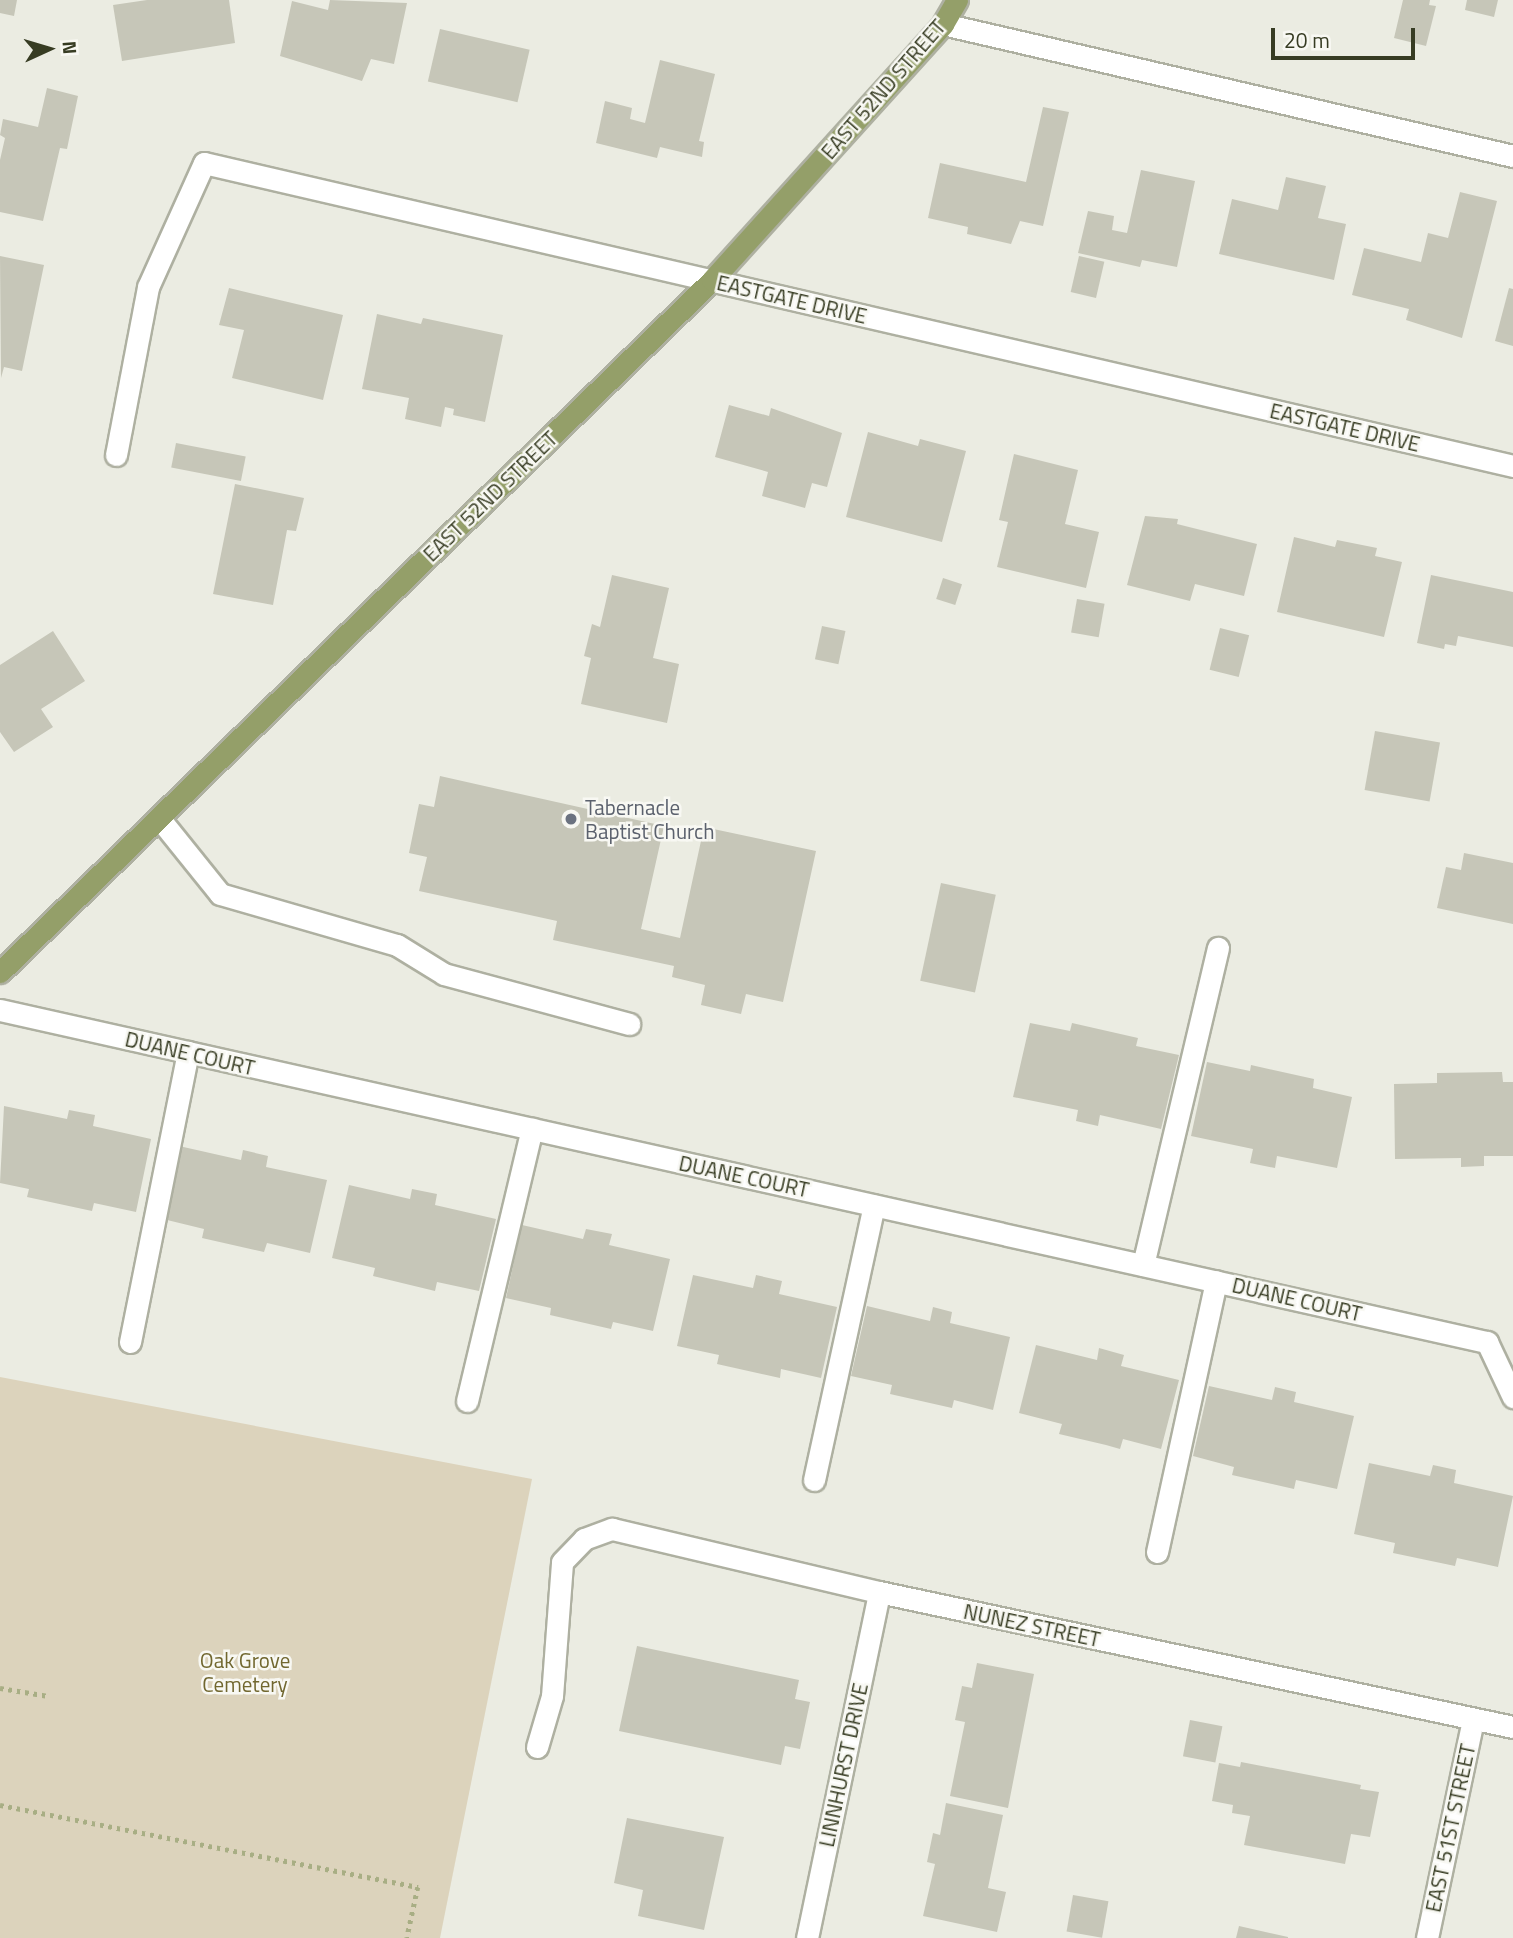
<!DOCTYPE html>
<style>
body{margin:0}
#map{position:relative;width:1513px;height:1938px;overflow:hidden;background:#ebece2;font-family:"Titillium Web",sans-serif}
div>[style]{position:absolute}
.green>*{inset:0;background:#dcd3bc}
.building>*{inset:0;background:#c6c6b8;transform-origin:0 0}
.path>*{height:4.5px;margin-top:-2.25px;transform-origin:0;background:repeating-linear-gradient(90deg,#a8ae84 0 3.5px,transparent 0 8.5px)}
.roads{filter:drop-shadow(2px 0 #aeb0a1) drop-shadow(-2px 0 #aeb0a1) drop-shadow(0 2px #aeb0a1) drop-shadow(0 -2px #aeb0a1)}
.minor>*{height:21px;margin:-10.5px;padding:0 10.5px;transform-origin:10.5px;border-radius:10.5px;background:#fff}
.major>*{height:21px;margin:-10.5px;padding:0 10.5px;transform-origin:10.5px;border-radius:10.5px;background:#949f69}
.dots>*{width:19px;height:19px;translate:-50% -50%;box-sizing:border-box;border:4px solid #f8f8f3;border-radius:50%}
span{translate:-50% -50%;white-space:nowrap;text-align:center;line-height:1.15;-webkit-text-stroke:5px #f8f8f3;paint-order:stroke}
.street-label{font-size:21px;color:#373c23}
.worship-label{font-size:21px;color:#5b616d}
.left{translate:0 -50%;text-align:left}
.park-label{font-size:21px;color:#71672f}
.north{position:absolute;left:14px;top:14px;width:70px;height:70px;-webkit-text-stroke:5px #f8f8f3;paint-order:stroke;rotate:86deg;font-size:19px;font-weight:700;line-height:28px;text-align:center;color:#373c23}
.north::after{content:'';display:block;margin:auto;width:24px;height:32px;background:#373c23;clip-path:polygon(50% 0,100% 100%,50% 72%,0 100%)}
.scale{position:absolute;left:1271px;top:28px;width:144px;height:32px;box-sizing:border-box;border:4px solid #373c23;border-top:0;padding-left:9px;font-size:21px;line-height:24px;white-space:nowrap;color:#373c23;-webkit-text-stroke:5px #f8f8f3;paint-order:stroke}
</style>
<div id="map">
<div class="green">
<div style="clip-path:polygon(0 1377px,532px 1479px,440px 1938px,0 1938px)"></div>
</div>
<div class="building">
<div style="clip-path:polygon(0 0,17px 0,14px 16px,0 13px)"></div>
<div style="clip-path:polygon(147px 0,229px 0,235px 43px,122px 61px,113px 5px)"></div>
<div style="clip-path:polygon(330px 0,407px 3px,394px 64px,371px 59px,362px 81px,280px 56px,292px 1px,328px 10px)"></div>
<div style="clip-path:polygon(1403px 0,1430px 0,1429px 5px,1436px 6px,1426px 46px,1394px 38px)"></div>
<div style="clip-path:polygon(1467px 0,1498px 0,1494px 17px,1465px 10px)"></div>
<div style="left:440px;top:29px;width:92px;height:54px;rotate:13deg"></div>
<div style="clip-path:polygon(660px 60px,715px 74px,699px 141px,704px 142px,702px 157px,660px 147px,657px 158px,596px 143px,605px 101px,632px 108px,630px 119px,645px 123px)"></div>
<div style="clip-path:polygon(47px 88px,78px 96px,67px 149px,60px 148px,43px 221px,0 212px,0 160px,5px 138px,0 135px,3px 119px,38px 127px)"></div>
<div style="clip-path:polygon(1043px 107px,1069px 112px,1043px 226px,1020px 221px,1011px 244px,967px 234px,968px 227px,928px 218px,940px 163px,1026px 182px)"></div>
<div style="clip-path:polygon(1141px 170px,1195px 181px,1177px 267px,1142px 260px,1140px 267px,1078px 253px,1088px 211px,1114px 216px,1112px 230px,1127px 233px)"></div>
<div style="clip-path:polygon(1286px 177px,1326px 186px,1318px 218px,1346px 224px,1334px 280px,1219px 254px,1232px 199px,1278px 210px)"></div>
<div style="clip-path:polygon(1460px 192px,1497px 201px,1462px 338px,1406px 320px,1409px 309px,1352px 295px,1364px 248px,1421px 262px,1428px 233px,1448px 238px)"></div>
<div style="clip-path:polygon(0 256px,44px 265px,22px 371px,4px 367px,1px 378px)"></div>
<div style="left:1079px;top:256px;width:26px;height:37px;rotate:13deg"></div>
<div style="clip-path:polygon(229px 288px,343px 315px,323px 400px,232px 378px,244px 330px,219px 325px)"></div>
<div style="clip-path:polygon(1509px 288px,1513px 289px,1513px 346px,1495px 341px)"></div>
<div style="clip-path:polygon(377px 314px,421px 324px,423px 318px,503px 335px,485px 422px,453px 415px,454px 409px,445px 407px,441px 427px,405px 419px,409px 398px,362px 389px)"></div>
<div style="clip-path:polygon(729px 405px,769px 416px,771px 408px,842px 433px,827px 487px,812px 483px,805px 508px,762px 496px,768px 472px,715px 457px)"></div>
<div style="clip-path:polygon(868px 432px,918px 446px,920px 439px,966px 451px,942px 542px,846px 517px)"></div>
<div style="left:176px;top:443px;width:71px;height:25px;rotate:11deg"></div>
<div style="clip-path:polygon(1014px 454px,1078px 470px,1065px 524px,1099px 532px,1086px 588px,997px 567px,1008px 522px,999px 520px)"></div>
<div style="clip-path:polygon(235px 484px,304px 498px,296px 531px,287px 530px,273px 605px,213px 594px)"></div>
<div style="clip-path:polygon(1145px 516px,1178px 519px,1177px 524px,1257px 544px,1244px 596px,1195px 584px,1190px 601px,1127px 585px)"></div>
<div style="clip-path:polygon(1294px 537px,1335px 547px,1337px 540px,1377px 548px,1375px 556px,1402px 562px,1384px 637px,1277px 612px)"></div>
<div style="clip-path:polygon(612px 575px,669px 588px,653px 658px,679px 664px,667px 723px,581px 704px,591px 658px,584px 656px,592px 624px,600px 627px)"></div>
<div style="clip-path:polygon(1431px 575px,1513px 592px,1513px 647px,1458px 636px,1456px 646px,1445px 644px,1444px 649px,1417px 643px)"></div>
<div style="left:943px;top:578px;width:20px;height:22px;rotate:18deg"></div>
<div style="left:1077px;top:599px;width:28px;height:34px;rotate:10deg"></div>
<div style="left:822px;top:626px;width:24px;height:34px;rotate:12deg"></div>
<div style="left:1220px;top:628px;width:30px;height:43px;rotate:14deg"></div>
<div style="clip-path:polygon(53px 631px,85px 681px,41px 709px,53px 727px,14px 752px,0 732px,0 665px)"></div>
<div style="left:1375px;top:731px;width:66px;height:60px;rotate:10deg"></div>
<div style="clip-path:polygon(440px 776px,664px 826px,641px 929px,680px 938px,704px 827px,816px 851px,783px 1002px,746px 994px,741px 1014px,701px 1005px,705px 985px,672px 977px,674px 966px,553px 940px,557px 921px,419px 891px,427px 857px,409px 853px,419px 804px,434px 807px)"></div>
<div style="clip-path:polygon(1464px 853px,1513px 863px,1513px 924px,1437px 908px,1446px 867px,1461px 870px)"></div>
<div style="left:941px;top:883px;width:56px;height:100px;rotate:12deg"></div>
<div style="clip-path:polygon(1030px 1023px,1070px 1031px,1072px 1023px,1138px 1038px,1136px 1046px,1179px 1055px,1161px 1129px,1100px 1115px,1098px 1126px,1076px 1121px,1078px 1110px,1013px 1097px)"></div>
<div style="clip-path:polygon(1207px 1062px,1250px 1071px,1251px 1065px,1314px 1079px,1313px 1088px,1352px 1097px,1337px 1168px,1277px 1156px,1275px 1168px,1250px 1163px,1253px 1149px,1191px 1136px)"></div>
<div style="clip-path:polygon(1502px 1072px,1503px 1082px,1513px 1082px,1513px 1156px,1484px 1156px,1484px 1166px,1461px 1167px,1461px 1158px,1395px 1159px,1394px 1084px,1437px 1083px,1437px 1073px)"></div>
<div style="clip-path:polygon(4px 1106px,67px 1119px,69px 1110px,95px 1115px,93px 1126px,151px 1139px,136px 1212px,94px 1203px,92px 1211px,27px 1197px,29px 1189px,0 1183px)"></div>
<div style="clip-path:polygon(179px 1146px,241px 1160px,243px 1150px,268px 1156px,266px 1167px,327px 1180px,310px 1253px,267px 1243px,264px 1252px,202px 1238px,204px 1229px,163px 1219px)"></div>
<div style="clip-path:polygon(349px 1185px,410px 1199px,412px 1189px,437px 1194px,435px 1205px,496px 1219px,479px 1291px,437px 1282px,435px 1291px,373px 1276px,375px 1268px,332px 1258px)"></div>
<div style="clip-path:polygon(522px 1225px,583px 1239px,586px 1229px,612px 1234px,609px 1245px,670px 1259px,653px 1331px,613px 1322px,611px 1329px,550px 1315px,551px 1308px,506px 1298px)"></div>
<div style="clip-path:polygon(693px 1275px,753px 1288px,756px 1275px,782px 1281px,779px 1294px,837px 1307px,821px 1378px,781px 1369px,780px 1378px,717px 1364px,719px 1355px,677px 1346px)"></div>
<div style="clip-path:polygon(867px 1306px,930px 1321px,933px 1307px,952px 1312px,950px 1323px,1010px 1337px,993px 1410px,954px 1400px,952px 1408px,890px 1394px,892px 1385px,851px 1376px)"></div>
<div style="clip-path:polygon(1036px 1345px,1097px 1360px,1099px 1348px,1124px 1355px,1121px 1366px,1179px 1380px,1161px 1449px,1123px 1439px,1120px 1449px,1106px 1445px,1059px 1434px,1062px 1424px,1019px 1413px)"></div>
<div style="clip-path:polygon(1209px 1386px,1272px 1400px,1275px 1387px,1296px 1392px,1294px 1402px,1354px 1416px,1337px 1489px,1296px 1480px,1294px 1489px,1232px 1475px,1234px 1467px,1193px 1456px)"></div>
<div style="clip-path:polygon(1369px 1463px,1430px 1476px,1433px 1465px,1456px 1470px,1454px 1483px,1513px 1496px,1498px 1567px,1457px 1558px,1455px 1566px,1393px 1553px,1395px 1543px,1354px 1534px)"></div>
<div style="clip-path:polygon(637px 1646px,799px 1680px,795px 1699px,810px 1702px,800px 1749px,785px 1746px,781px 1765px,619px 1731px)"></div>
<div style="clip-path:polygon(977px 1663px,1034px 1674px,1008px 1808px,950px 1796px,965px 1722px,955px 1720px,962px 1686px,972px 1688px)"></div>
<div style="left:1190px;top:1720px;width:33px;height:37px;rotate:11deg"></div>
<div style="clip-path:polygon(1241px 1762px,1361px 1785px,1360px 1789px,1379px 1792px,1370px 1837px,1351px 1834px,1345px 1864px,1244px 1845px,1250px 1816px,1232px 1813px,1233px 1805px,1212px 1801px,1219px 1763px,1240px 1767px)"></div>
<div style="clip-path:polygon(946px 1803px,1003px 1815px,988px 1888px,1006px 1892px,997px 1932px,923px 1916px,935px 1864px,927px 1862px,933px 1833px,940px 1835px)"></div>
<div style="clip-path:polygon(627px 1818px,724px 1837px,704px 1930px,638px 1916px,643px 1890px,614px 1883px)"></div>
<div style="left:1073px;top:1895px;width:36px;height:37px;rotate:10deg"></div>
<div style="clip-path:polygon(1239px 1926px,1288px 1937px,1288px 1938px,1236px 1938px)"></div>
</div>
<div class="path">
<div style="left:0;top:1688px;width:49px;rotate:9.5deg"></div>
<div style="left:0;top:1805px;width:426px;rotate:11.1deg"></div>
<div style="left:418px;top:1887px;width:52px;rotate:102.2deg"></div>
</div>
<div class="roads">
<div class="minor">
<div style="left:943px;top:24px;width:585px;rotate:13.04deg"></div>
<div style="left:116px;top:455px;width:171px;rotate:-79.2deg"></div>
<div style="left:148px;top:287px;width:136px;rotate:-65.7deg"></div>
<div style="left:204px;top:163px;width:1344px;rotate:13.03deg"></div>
<div style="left:159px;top:818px;width:97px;rotate:51.2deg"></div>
<div style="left:220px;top:894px;width:184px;rotate:16.1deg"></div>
<div style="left:397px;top:945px;width:55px;rotate:31.7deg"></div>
<div style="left:444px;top:974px;width:192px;rotate:15.1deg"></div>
<div style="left:0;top:1010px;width:1524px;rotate:12.59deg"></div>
<div style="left:1487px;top:1342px;width:61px;rotate:64.7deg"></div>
<div style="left:1143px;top:1265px;width:326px;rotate:-76.7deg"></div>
<div style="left:130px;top:1342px;width:296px;rotate:-78.7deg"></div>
<div style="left:467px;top:1401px;width:280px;rotate:-76.6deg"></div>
<div style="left:814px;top:1480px;width:281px;rotate:-77.7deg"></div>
<div style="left:1157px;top:1552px;width:277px;rotate:-77.7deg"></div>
<div style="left:537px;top:1747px;width:53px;rotate:-73.6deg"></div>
<div style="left:552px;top:1696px;width:134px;rotate:-85.7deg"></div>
<div style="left:562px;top:1562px;width:32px;rotate:-46deg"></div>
<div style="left:584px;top:1539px;width:30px;rotate:-20deg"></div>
<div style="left:612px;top:1529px;width:274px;rotate:13.3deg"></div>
<div style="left:879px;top:1592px;width:648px;rotate:12.02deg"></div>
<div style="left:807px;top:1938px;width:353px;rotate:-78.2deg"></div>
<div style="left:1427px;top:1938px;width:224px;rotate:-78.1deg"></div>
</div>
<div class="major">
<div style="left:0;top:972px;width:993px;rotate:-44.18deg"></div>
<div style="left:712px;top:280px;width:345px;rotate:-47.9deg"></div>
<div style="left:943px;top:24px;width:28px;rotate:-60deg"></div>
</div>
</div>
<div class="dots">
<div style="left:571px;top:819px;background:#6b7280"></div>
</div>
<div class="street-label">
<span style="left:883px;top:89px;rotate:-49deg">EAST 52ND STREET</span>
<span style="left:792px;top:299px;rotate:13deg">EASTGATE DRIVE</span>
<span style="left:1345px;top:427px;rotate:13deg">EASTGATE DRIVE</span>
<span style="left:490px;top:496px;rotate:-44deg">EAST 52ND STREET</span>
<span style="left:190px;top:1053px;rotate:13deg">DUANE COURT</span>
<span style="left:744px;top:1176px;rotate:12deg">DUANE COURT</span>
<span style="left:1297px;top:1299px;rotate:13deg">DUANE COURT</span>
<span style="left:1032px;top:1625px;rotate:12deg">NUNEZ STREET</span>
<span style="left:843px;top:1765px;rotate:-78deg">LINNHURST DRIVE</span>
<span style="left:1450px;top:1828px;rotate:-78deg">EAST 51ST STREET</span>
</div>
<div class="worship-label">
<span class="left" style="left:585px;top:819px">Tabernacle<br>Baptist Church</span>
</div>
<div class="park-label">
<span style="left:245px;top:1672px">Oak Grove<br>Cemetery</span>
</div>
<div class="north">N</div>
<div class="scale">20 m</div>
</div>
